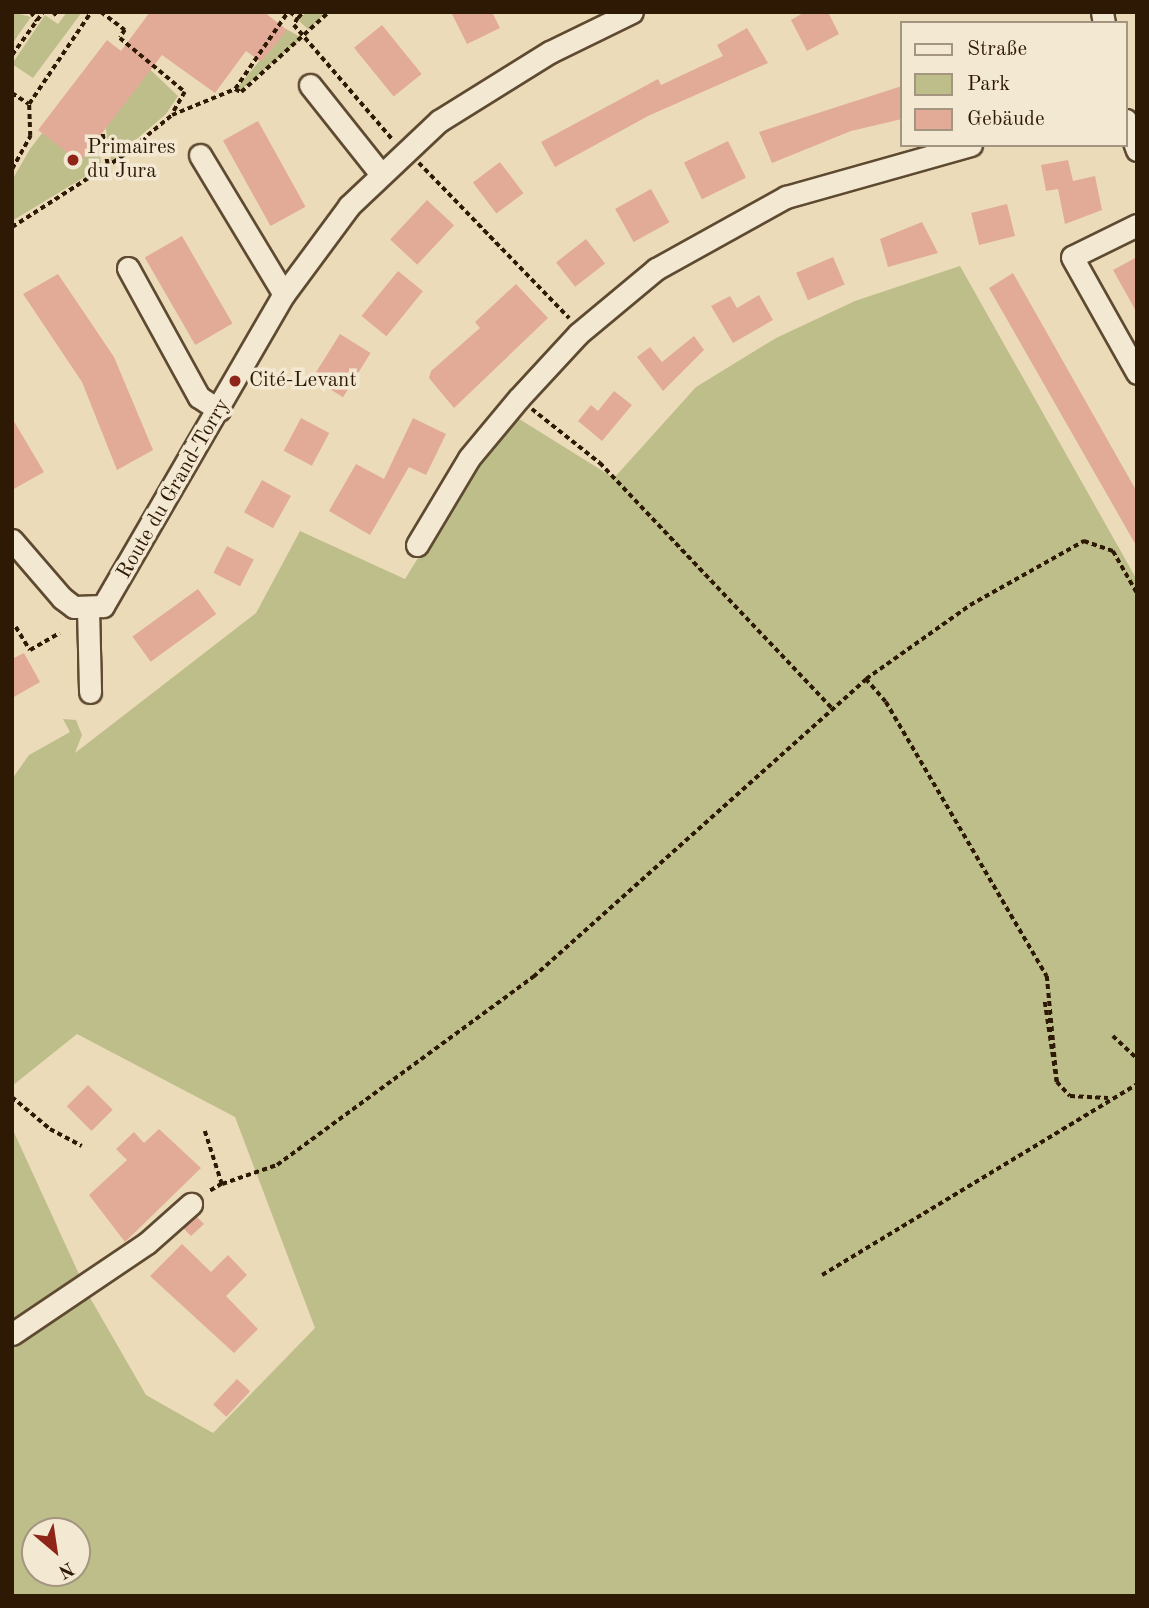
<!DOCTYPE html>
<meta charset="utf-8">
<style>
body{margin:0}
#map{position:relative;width:1149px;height:1608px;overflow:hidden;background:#ecdbb9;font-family:"Old Standard TT",serif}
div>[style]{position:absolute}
.green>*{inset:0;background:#bebe8b}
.building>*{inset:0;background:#e2ab97;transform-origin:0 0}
.path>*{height:3.5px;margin-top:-1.75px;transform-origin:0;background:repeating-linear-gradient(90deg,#2e1904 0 5px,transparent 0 8.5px)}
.roads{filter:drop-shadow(2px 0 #5e4a31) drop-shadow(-2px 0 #5e4a31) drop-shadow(0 2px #5e4a31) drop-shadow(0 -2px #5e4a31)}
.minor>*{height:21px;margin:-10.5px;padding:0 10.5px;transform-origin:10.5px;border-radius:10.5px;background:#f3e8d2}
.dots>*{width:19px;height:19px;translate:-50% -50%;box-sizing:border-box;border:4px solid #f3e8d2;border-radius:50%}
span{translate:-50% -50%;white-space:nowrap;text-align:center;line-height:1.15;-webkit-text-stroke:7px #f3e8d2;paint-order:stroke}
.poi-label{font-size:21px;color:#2e1904}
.left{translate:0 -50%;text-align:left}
.street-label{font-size:21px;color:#2e1904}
.frame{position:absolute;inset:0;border:14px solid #2e1904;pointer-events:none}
.legend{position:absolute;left:900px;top:21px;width:228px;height:126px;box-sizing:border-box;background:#f3e8d2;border:2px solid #a49580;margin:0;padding:9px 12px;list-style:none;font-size:21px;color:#2e1904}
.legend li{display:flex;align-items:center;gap:14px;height:35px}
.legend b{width:35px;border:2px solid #a49580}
.north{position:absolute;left:21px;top:1517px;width:70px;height:70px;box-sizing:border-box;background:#f3e8d2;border:2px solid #a49580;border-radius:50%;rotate:151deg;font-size:19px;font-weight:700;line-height:28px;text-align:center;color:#2e1904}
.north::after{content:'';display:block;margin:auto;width:24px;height:32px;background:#8f2418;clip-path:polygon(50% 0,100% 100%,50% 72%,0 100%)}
</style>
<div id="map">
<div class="green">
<div style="clip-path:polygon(12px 12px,31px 17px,12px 44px)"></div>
<div style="clip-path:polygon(67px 12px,82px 12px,33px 78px,12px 64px,45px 15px,58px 24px)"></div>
<div style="clip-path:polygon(306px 12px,326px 12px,309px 30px,299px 21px)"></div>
<div style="clip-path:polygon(286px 29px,302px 38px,240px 91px,237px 88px)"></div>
<div style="clip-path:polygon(136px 56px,178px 96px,166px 114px,111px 161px,105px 124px,99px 130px,101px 167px,12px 221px,12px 180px,30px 149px,46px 128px)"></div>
<div style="clip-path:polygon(evenodd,960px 266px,1137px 580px,1137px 1596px,12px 1596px,12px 1128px,89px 1296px,146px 1395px,213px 1433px,315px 1328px,235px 1117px,77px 1034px,12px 1086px,12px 779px,29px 755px,70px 732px,63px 719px,76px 720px,82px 735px,75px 753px,256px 613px,300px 531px,405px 579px,508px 412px,614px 478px,696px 387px,776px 338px,855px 301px,960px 266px,35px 1531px,77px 1531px,77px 1573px,35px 1573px,35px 1531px)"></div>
</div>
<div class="building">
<div style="clip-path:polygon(150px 12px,264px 12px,287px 30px,261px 62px,246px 51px,215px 93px,162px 55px,80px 162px,38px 130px,107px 40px,121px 51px)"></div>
<div style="clip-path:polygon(451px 12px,492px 12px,500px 28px,467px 44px)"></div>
<div style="clip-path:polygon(805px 12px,828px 12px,839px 34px,807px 51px,791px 20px)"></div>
<div style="left:382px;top:25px;width:63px;height:36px;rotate:51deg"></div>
<div style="clip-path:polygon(747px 28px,768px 63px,648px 116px,555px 167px,541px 142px,658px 79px,661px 85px,723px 56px,717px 45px)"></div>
<div style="clip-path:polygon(902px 86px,902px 119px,851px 131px,772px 163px,759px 132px)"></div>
<div style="left:258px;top:121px;width:98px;height:40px;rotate:61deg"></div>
<div style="left:728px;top:141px;width:41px;height:49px;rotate:64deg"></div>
<div style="clip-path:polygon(1068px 160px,1073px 181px,1095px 176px,1102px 210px,1065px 224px,1058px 189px,1046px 191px,1041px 165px)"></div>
<div style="left:500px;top:162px;width:39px;height:34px;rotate:53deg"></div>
<div style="left:651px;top:189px;width:38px;height:41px;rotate:61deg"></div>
<div style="left:427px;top:200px;width:37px;height:54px;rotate:43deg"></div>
<div style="left:1007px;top:204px;width:33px;height:37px;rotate:76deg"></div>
<div style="clip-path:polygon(922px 222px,938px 253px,888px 267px,880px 239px)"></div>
<div style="left:182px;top:236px;width:101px;height:43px;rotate:60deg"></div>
<div style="left:586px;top:239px;width:31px;height:38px;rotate:52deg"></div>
<div style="left:833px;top:257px;width:30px;height:40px;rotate:67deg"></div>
<div style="clip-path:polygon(1137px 257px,1137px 313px,1113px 270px)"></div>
<div style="left:398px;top:271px;width:32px;height:58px;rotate:39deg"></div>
<div style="clip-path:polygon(1013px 273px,1137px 492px,1137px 547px,989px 288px)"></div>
<div style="clip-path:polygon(58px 274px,114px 357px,153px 450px,117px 470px,82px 382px,23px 294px)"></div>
<div style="clip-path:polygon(516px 284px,548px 318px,454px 408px,429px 378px,431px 371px,480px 328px,475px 322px)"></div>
<div style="clip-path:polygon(759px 295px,773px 320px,733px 343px,711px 306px,730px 296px,737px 308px)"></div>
<div style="left:340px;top:334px;width:36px;height:52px;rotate:32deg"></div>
<div style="clip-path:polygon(694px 336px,704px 350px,663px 391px,637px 357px,650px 347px,662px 362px)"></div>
<div style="clip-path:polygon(614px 391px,632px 405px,602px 441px,578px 421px,591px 405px,598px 411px)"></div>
<div style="clip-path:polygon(12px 418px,44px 472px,12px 490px)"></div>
<div style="left:301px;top:418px;width:32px;height:37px;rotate:28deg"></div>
<div style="clip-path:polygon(413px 418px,446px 434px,426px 475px,409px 467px,370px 535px,329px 511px,356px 464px,384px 479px)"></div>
<div style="left:262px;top:480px;width:33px;height:37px;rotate:29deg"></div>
<div style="left:227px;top:546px;width:30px;height:30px;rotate:27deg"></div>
<div style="left:198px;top:589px;width:31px;height:81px;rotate:54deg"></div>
<div style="clip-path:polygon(24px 653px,40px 682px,12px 698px,12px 659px)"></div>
<div style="left:88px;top:1085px;width:35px;height:30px;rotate:45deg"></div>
<div style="clip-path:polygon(159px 1129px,201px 1168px,125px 1242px,89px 1195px,127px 1160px,116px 1149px,134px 1132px,144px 1143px)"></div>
<div style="clip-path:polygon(197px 1217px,204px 1224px,191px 1236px,183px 1228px)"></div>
<div style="clip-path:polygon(182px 1244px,211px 1272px,228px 1255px,247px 1275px,226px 1296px,258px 1329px,234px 1353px,150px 1276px)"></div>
<div style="left:237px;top:1379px;width:18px;height:35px;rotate:43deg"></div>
</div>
<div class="path">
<div style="left:31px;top:12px;width:11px;rotate:56deg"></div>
<div style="left:53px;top:12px;width:7px;rotate:45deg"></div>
<div style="left:101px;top:12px;width:30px;rotate:37deg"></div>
<div style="left:125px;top:30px;width:9px;rotate:122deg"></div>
<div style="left:120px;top:38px;width:85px;rotate:39.7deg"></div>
<div style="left:185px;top:92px;width:24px;rotate:120deg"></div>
<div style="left:290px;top:12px;width:10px;rotate:37deg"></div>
<div style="left:298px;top:18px;width:8px;rotate:120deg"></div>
<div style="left:294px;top:25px;width:150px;rotate:49.3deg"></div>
<div style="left:298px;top:18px;width:8px;rotate:-50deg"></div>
<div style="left:12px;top:55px;width:53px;rotate:-54.2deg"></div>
<div style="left:235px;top:89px;width:93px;rotate:-55.5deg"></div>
<div style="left:12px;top:93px;width:20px;rotate:33deg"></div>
<div style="left:103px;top:134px;width:32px;rotate:81deg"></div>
<div style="left:419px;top:163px;width:216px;rotate:45.9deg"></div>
<div style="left:12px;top:169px;width:38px;rotate:-61deg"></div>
<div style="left:30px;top:136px;width:32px;rotate:-92deg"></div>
<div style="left:29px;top:104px;width:111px;rotate:-56deg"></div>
<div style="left:12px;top:227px;width:130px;rotate:-32.7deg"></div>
<div style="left:121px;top:157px;width:66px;rotate:-39.5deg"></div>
<div style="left:172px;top:115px;width:68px;rotate:-22.4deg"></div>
<div style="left:235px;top:89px;width:7px;rotate:27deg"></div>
<div style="left:241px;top:92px;width:119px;rotate:-42.3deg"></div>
<div style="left:532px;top:409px;width:87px;rotate:38.5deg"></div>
<div style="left:600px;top:463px;width:339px;rotate:46.6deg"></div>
<div style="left:12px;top:620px;width:9px;rotate:90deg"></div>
<div style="left:16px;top:627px;width:27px;rotate:59deg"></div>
<div style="left:30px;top:650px;width:34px;rotate:-30deg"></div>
<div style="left:866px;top:679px;width:30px;rotate:49deg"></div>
<div style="left:886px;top:702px;width:318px;rotate:59.6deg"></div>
<div style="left:1047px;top:976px;width:106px;rotate:84.6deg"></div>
<div style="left:1045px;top:1002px;width:81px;rotate:81.5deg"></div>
<div style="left:1057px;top:1082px;width:19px;rotate:47deg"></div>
<div style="left:1070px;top:1096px;width:38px;rotate:3deg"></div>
<div style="left:1113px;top:1036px;width:33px;rotate:43deg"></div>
<div style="left:12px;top:1097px;width:50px;rotate:40.1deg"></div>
<div style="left:50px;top:1129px;width:36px;rotate:28deg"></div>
<div style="left:205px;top:1131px;width:56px;rotate:72.2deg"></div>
<div style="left:222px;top:1184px;width:17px;rotate:149deg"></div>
<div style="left:222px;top:1184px;width:58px;rotate:-19.1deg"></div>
<div style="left:277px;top:1165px;width:318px;rotate:-36.3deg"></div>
<div style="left:533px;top:977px;width:447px;rotate:-41.8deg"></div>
<div style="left:866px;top:679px;width:128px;rotate:-35.4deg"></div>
<div style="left:970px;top:605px;width:131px;rotate:-29.3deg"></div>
<div style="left:1084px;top:541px;width:31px;rotate:19deg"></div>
<div style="left:1113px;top:551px;width:48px;rotate:60.3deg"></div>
<div style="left:822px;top:1275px;width:368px;rotate:-31.2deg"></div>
</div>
<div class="roads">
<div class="minor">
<div style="left:1102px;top:12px;width:11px;rotate:80deg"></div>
<div style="left:310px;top:85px;width:112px;rotate:51.5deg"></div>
<div style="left:1126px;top:120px;width:32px;rotate:70deg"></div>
<div style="left:200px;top:155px;width:162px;rotate:58.9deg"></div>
<div style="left:1137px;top:225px;width:72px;rotate:153.8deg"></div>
<div style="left:1072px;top:257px;width:133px;rotate:60.7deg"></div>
<div style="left:128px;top:268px;width:147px;rotate:61.2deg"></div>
<div style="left:199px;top:397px;width:24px;rotate:33deg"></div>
<div style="left:12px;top:540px;width:77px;rotate:49.2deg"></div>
<div style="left:62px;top:598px;width:15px;rotate:37deg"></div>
<div style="left:74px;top:607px;width:29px;rotate:-2deg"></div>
<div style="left:103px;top:606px;width:361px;rotate:-59.9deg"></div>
<div style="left:284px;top:294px;width:109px;rotate:-53.5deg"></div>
<div style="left:349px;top:206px;width:124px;rotate:-43.4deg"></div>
<div style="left:439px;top:121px;width:131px;rotate:-31.9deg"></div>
<div style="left:550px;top:52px;width:91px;rotate:-26deg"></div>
<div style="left:417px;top:545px;width:101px;rotate:-59.1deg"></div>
<div style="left:469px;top:458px;width:78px;rotate:-50.2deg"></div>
<div style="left:519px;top:398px;width:87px;rotate:-47.3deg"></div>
<div style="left:578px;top:334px;width:102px;rotate:-39.8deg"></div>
<div style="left:656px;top:269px;width:149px;rotate:-29deg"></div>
<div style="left:786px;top:197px;width:192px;rotate:-15.7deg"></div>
<div style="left:88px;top:608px;width:84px;rotate:88.6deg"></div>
<div style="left:12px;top:1334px;width:163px;rotate:-34deg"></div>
<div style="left:147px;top:1243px;width:59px;rotate:-41.6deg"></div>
</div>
</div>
<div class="dots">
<div style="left:73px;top:160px;background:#8f2418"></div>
<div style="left:235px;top:381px;background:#8f2418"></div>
</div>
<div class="poi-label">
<span class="left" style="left:87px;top:160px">Primaires<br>du Jura</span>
<span class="left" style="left:249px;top:381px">Cité-Levant</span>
</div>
<div class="street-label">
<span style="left:174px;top:489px;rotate:-60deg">Route du Grand-Torry</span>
</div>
<div class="frame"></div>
<ul class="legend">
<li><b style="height:9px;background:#f3e8d2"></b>Straße</li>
<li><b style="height:19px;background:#bebe8b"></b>Park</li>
<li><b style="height:19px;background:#e2ab97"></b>Gebäude</li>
</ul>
<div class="north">N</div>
</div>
